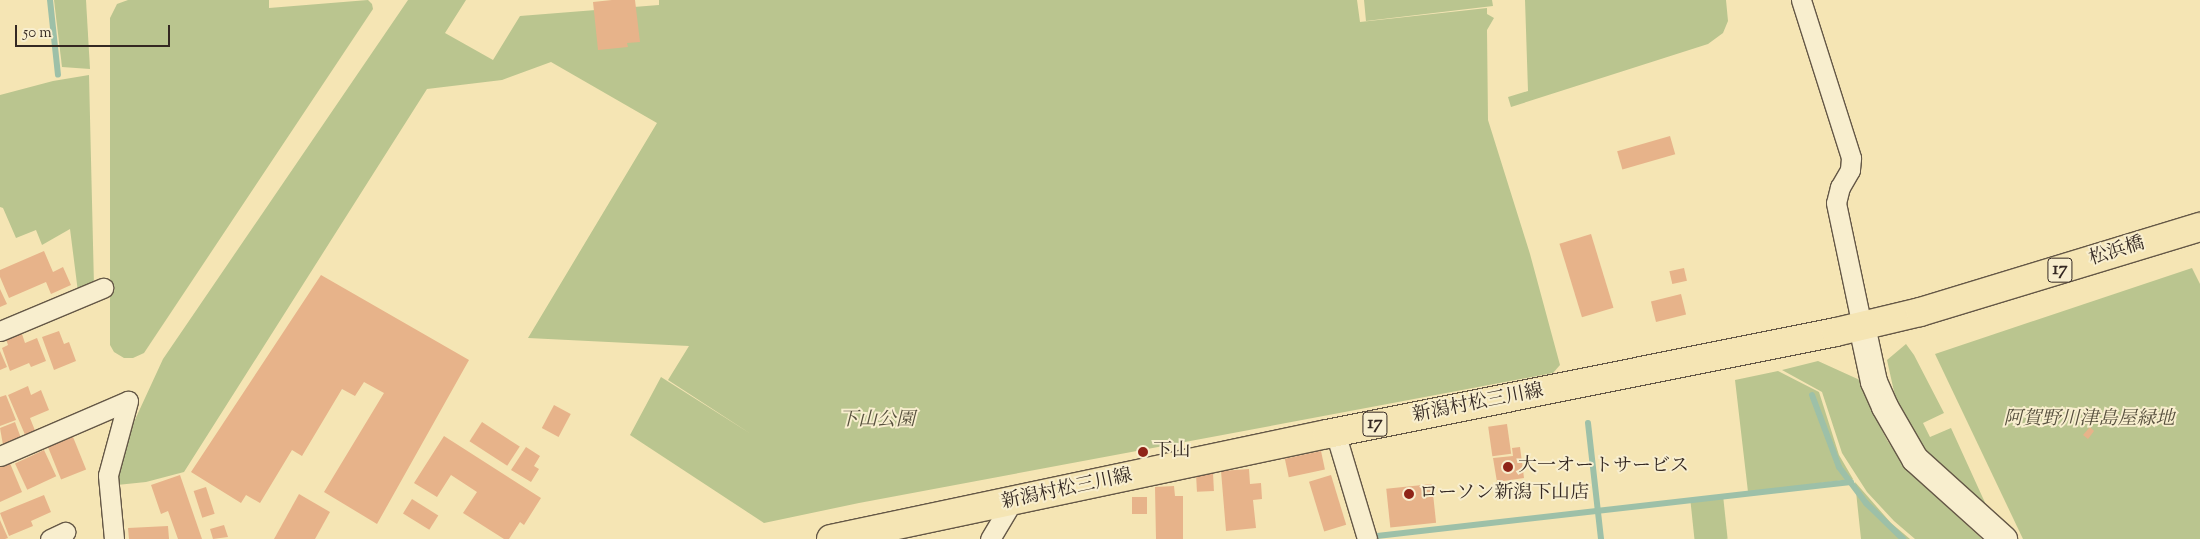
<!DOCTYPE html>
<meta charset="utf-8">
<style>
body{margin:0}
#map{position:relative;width:2200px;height:539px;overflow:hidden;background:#f5e5b4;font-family:"Sorts Mill Goudy","Noto Serif JP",serif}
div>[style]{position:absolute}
.green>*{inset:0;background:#bac58f;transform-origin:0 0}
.stream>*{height:6px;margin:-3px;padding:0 3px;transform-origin:3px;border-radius:3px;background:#9dc0a8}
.building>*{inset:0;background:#e7b38a;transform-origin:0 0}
.roads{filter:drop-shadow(1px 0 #645746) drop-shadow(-1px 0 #645746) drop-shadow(0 1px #645746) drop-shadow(0 -1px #645746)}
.street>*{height:19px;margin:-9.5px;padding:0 9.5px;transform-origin:9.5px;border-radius:9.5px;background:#f8eece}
.secondary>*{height:26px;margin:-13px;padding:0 13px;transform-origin:13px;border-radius:13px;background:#f8eece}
.primary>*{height:28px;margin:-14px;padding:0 14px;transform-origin:14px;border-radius:14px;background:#f5e5b4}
.dots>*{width:14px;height:14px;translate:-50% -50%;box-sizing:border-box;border:2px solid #f8eece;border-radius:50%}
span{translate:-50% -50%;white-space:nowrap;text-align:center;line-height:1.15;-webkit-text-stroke:4px #f8eece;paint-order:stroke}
.shield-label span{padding:1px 4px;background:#f8eece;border:1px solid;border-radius:4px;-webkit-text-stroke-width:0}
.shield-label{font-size:18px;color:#342822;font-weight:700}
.street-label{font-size:19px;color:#342822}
.park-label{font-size:19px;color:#564f3d;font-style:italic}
.poi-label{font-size:19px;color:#342822}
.left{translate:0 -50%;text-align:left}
.scale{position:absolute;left:15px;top:25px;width:155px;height:22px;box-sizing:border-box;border:2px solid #342822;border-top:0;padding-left:6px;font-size:15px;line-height:18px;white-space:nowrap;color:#342822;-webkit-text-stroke:4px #f8eece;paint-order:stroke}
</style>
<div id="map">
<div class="green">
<div style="clip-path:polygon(54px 0,86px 0,90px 69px,62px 67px)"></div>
<div style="clip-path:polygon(128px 0,269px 0,269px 8px,368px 0,372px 4px,373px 9px,144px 353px,133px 358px,124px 358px,114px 352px,110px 345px,110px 18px,117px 4px)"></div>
<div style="clip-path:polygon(408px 0,466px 0,445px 33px,493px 60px,520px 16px,659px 5px,659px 0,1357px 0,1360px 22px,1487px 8px,1487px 14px,1494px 18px,1487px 30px,1488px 120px,1530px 254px,1560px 365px,1553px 373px,859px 503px,764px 523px,630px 435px,661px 377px,751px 434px,668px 380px,689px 346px,528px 338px,657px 123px,551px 62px,502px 80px,427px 89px,184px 472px,146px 482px,117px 485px,116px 476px,133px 424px,163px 359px)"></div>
<div style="clip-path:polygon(1364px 0,1492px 0,1493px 6px,1366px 21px)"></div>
<div style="clip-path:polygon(1525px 0,1726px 0,1728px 21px,1723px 33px,1708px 44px,1511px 107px,1508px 97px,1528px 91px)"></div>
<div style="clip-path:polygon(89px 75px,94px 286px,78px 292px,70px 229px,42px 245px,36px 230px,16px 238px,3px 208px,0 207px,0 95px,53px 81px)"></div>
<div style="clip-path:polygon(2192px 268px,2200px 284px,2200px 539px,2023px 539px,1935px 354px)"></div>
<div style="clip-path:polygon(1906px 344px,1914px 355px,1944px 413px,1923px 423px,1930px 437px,1951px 428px,1987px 507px,1933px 459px,1919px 443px,1902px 412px,1895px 396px,1887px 360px)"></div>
<div style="clip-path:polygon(1818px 361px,1862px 381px,1874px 414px,1887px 440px,1908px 471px,1982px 539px,1915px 539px,1894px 521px,1867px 492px,1842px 453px,1822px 392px,1782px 370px)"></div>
<div style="clip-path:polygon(1778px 371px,1819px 392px,1839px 455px,1853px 479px,1748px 492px,1735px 380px)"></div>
<div style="clip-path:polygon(1855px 482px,1891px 523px,1910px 539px,1861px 539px)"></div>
<div style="left:1723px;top:495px;width:44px;height:33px;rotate:84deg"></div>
</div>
<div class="stream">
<div style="left:50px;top:0;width:75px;rotate:83.9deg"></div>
<div style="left:1812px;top:395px;width:77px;rotate:69.4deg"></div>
<div style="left:1839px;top:467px;width:45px;rotate:53.1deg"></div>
<div style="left:1866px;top:503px;width:52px;rotate:44.2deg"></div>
<div style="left:1588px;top:423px;width:117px;rotate:83.6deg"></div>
<div style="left:1377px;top:536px;width:477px;rotate:-6.5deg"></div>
</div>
<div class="building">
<div style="clip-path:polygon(612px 0,635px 0,640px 42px,627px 43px,628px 47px,598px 50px,593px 2px)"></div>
<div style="left:1670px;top:136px;width:19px;height:55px;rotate:74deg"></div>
<div style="left:1591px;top:234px;width:77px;height:33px;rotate:73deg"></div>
<div style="clip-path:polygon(44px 251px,53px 272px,63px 267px,71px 285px,51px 294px,46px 282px,9px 298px,0 277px,0 270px)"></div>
<div style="left:1684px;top:268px;width:13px;height:15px;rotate:77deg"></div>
<div style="clip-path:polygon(321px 275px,469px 360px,377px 524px,324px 492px,384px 393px,364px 382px,355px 396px,342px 389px,302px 456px,292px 450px,260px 503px,246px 495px,241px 503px,191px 472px)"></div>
<div style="clip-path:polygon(0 289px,7px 304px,0 307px)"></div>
<div style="left:1681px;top:294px;width:21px;height:31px;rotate:76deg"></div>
<div style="clip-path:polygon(59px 331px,64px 344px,69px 342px,76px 361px,54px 370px,42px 337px)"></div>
<div style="clip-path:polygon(22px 334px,25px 343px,37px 338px,46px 361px,31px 367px,29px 363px,10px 371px,2px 348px,8px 345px,6px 339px)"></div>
<div style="clip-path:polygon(0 351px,7px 367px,0 370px)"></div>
<div style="clip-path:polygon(28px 386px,31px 395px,41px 390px,49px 410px,30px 418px,36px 433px,26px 437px,8px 395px)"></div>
<div style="clip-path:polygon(6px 395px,16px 420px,0 426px,0 397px)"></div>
<div style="left:554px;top:405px;width:19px;height:26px;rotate:28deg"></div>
<div style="clip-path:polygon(15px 422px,21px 438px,3px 445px,0 428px)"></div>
<div style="left:482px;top:422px;width:45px;height:23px;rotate:33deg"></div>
<div style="left:1507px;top:424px;width:30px;height:19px;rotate:82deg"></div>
<div style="clip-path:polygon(2090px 427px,2094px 431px,2088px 439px,2083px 435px)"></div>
<div style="clip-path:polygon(444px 436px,541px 498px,524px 525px,520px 522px,509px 539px,504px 539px,463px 513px,477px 492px,451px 475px,437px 497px,414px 483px)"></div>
<div style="left:73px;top:437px;width:35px;height:27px;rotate:68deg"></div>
<div style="clip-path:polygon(526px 447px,540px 456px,534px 466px,539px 469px,531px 482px,511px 470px)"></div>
<div style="clip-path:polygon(1520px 447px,1524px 478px,1497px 482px,1493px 458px,1513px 456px,1512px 448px)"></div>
<div style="left:44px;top:450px;width:29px;height:32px;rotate:65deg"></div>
<div style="left:1321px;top:451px;width:19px;height:37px;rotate:78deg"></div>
<div style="clip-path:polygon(9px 461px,22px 492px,0 502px,0 465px)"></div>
<div style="clip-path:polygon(1249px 469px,1250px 484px,1261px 483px,1262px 499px,1253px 500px,1256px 528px,1226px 531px,1221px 471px)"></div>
<div style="left:1213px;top:473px;width:18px;height:17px;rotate:87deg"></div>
<div style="clip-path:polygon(180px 475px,202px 539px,178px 539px,168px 511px,161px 514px,151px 485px)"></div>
<div style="left:1331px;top:475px;width:52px;height:23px;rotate:73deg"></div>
<div style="left:1432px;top:484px;width:39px;height:46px;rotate:84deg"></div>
<div style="clip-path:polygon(1174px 486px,1175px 496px,1183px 496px,1183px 539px,1156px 539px,1155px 487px)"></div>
<div style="left:206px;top:487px;width:28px;height:13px;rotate:72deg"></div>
<div style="clip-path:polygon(299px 494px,330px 512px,315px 539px,274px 539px)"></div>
<div style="clip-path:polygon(44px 495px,51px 512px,31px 521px,33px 526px,9px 536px,0 513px)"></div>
<div style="left:1132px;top:497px;width:15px;height:17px"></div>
<div style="left:412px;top:499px;width:31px;height:17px;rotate:32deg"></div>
<div style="clip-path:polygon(0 520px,8px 538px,5px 539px,0 539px)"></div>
<div style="clip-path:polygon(224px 525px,228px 537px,213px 539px,210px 529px)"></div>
<div style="clip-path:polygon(168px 526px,169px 539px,129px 539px,128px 528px)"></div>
</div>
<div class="roads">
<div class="street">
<div style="left:1801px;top:0;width:166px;rotate:72.4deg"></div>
<div style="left:1851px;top:158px;width:12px;rotate:95deg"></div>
<div style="left:1850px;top:170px;width:20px;rotate:120deg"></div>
<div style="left:1840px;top:187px;width:16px;rotate:104deg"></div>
<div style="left:1836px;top:203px;width:126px;rotate:78.1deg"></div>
<div style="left:0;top:331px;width:112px;rotate:-22.7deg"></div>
<div style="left:1335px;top:432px;width:112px;rotate:73.3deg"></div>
<div style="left:0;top:456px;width:139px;rotate:-23.3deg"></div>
<div style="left:50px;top:539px;width:17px;rotate:-25deg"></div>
<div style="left:114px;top:539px;width:64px;rotate:-95.4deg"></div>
<div style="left:108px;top:475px;width:77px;rotate:-74.9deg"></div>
<div style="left:990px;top:539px;width:43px;rotate:-59.3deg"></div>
</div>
<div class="secondary">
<div style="left:1862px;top:326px;width:57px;rotate:77.9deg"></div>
<div style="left:1874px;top:382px;width:27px;rotate:66deg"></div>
<div style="left:1885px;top:407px;width:60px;rotate:60deg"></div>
<div style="left:1915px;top:459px;width:120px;rotate:42deg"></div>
</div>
<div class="primary">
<div style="left:831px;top:539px;width:507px;rotate:-11.95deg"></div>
<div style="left:1327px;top:434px;width:519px;rotate:-11.33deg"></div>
<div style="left:1836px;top:332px;width:86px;rotate:-13.4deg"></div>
<div style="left:1920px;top:312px;width:293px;rotate:-16.9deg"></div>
</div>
</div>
<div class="dots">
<div style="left:1143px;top:452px;background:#8f2418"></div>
<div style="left:1508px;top:467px;background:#8f2418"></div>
<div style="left:1409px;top:494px;background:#8f2418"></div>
</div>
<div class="shield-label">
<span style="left:2060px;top:270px">17</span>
<span style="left:1375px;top:424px">17</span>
</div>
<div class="street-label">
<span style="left:2117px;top:252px;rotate:-17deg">松浜橋</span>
<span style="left:1478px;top:404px;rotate:-11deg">新潟村松三川線</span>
<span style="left:1067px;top:490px;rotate:-12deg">新潟村松三川線</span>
</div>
<div class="park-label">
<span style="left:2089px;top:420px">阿賀野川津島屋緑地</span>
<span style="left:877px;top:421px">下山公園</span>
</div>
<div class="poi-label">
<span class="left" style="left:1153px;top:452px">下山</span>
<span class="left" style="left:1518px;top:467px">大一オートサービス</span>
<span class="left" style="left:1419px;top:494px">ローソン新潟下山店</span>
</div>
<div class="scale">50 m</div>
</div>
